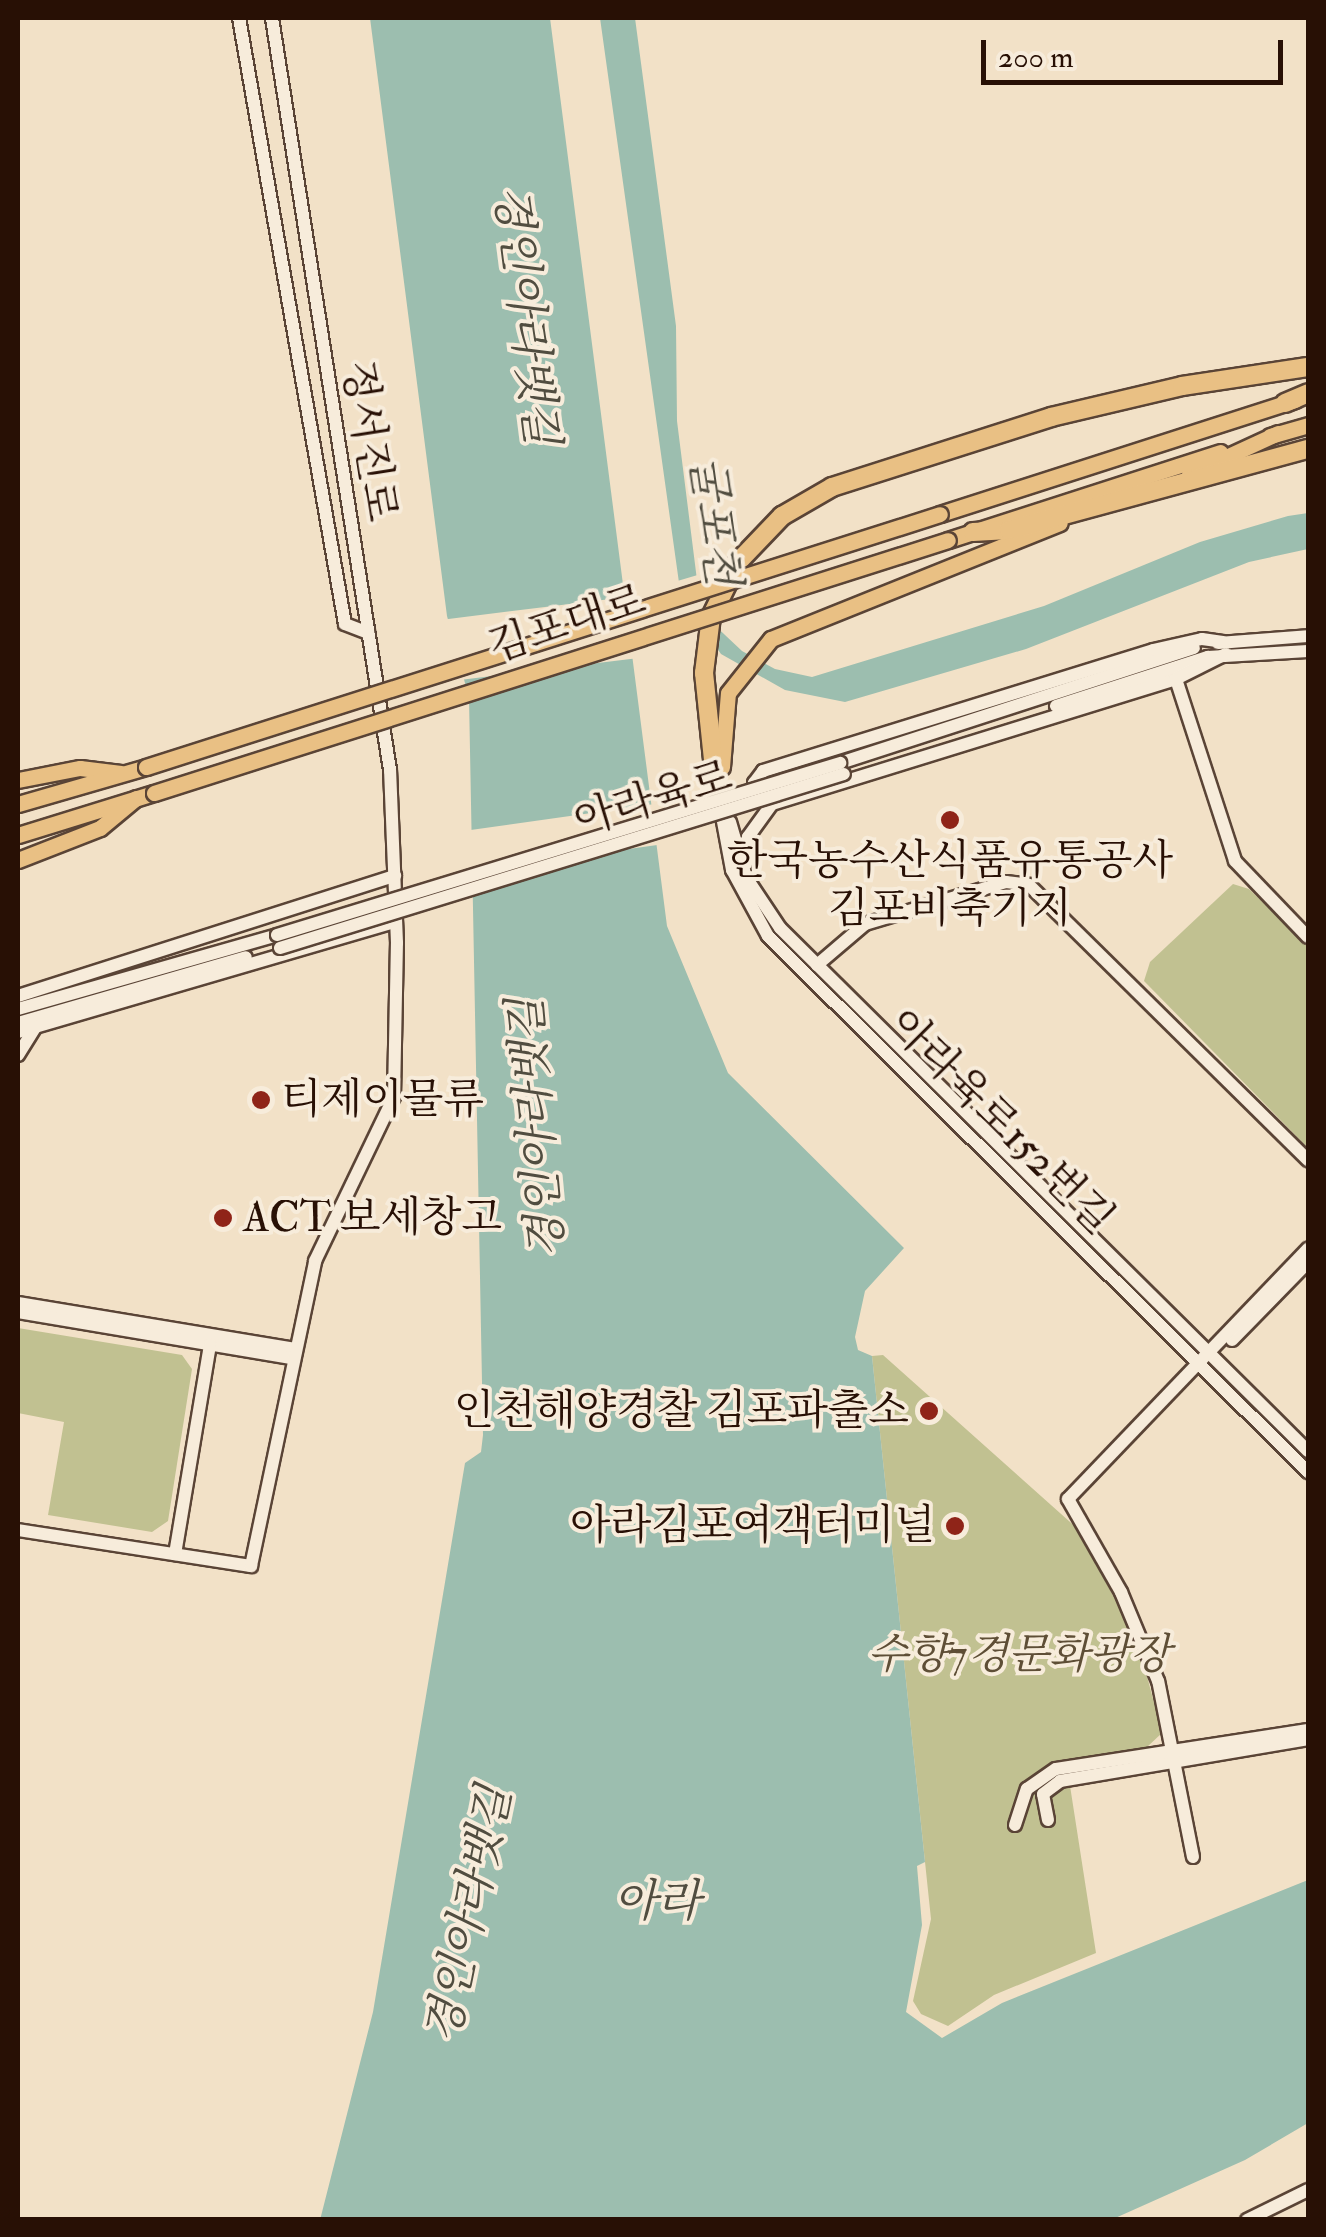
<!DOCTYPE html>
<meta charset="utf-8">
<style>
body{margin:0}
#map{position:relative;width:1326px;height:2237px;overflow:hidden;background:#f2e1c7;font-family:"IM FELL Double Pica","Noto Serif KR",serif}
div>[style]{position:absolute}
.green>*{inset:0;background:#c1c191}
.water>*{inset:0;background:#9cbeaf}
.pier>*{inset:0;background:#f2e1c7;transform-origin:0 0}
.roads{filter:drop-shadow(2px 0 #5a4436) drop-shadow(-2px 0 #5a4436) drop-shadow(0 2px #5a4436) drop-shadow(0 -2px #5a4436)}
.minor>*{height:12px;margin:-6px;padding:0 6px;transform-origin:6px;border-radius:6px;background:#f7ecdb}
.major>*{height:15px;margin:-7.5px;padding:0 7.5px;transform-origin:7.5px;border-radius:7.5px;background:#e9c084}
.highway>*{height:18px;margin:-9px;padding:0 9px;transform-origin:9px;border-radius:9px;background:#e9c084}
.bridges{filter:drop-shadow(2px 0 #5a4436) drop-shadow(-2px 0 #5a4436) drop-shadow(0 2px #5a4436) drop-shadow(0 -2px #5a4436)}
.minor-bridge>*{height:12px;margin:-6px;padding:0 6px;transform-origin:6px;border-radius:6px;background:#f7ecdb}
.major-bridge>*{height:15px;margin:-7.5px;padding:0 7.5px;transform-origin:7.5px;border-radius:7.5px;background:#e9c084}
.dots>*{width:28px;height:28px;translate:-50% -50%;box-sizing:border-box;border:5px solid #f7ecdb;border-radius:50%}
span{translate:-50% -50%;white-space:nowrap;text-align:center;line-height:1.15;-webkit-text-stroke:8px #f7ecdb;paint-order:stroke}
.street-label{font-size:42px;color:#281005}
.poi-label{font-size:42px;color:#281005}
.left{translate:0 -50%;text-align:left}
.right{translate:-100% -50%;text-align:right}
.park-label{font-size:42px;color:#5e4e36;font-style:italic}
.water-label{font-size:45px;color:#514d40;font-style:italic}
.frame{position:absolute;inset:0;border:20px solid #281005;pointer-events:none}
.scale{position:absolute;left:981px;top:40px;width:302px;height:45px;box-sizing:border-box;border:5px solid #281005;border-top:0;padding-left:12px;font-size:30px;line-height:35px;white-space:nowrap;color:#281005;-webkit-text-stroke:8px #f7ecdb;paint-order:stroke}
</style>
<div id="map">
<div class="green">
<div style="clip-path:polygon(1233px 884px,1249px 889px,1308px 947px,1308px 1148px,1144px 981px,1150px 962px)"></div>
<div style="clip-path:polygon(18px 1328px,182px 1355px,192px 1369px,168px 1521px,152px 1532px,48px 1515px,64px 1422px,18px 1413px)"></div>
<div style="clip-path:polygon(883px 1355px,1079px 1530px,1139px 1646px,1162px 1733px,1147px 1747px,1066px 1760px,1096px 1953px,994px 1995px,948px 2026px,921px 2014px,913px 2001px,931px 1919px,872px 1356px)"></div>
</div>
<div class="water">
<div style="clip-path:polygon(370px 18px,550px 18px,667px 926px,728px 1073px,904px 1248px,865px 1291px,855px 1337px,858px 1350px,872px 1356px,925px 1862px,917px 1866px,922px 1925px,906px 2012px,942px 2038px,1002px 2003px,1308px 1880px,1308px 2123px,1245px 2160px,1113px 2219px,320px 2220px,373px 2012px,465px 1463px,481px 1452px,483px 1435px,469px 698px,447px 616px)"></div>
<div style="clip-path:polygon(600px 18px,635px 18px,676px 326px,677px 421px,699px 596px,708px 619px,742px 651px,775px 669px,812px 677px,1044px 606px,1200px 542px,1288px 516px,1308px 513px,1308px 549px,1249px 562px,1026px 649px,845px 702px,785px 690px,721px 654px,681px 597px)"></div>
</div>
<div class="pier">
<div style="clip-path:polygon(701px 574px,710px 611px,725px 630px,697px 639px,685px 625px,674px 582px)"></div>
<div style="left:627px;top:597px;width:62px;height:184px;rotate:83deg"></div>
<div style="left:655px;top:804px;width:41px;height:197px;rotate:82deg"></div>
</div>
<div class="roads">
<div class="minor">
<div style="left:239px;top:18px;width:615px;rotate:80.08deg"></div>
<div style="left:345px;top:624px;width:25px;rotate:21deg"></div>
<div style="left:1218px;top:643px;width:90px;rotate:-4.4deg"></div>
<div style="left:1176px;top:679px;width:191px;rotate:72deg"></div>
<div style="left:1235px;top:861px;width:105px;rotate:46.2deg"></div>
<div style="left:1056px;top:706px;width:160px;rotate:-17.9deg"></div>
<div style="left:1208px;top:657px;width:100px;rotate:-3.4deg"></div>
<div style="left:840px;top:763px;width:372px;rotate:-18deg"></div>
<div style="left:715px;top:779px;width:93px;rotate:79.4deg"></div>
<div style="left:732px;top:870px;width:75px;rotate:61.4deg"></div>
<div style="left:768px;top:936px;width:761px;rotate:44.79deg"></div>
<div style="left:759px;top:799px;width:17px;rotate:-107deg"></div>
<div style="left:754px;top:783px;width:15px;rotate:-53deg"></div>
<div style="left:763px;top:771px;width:408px;rotate:-17.2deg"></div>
<div style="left:1153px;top:650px;width:50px;rotate:-12.7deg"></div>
<div style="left:1202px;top:639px;width:21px;rotate:8deg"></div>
<div style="left:730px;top:822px;width:57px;rotate:73.8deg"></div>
<div style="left:746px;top:877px;width:61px;rotate:56.3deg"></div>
<div style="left:780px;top:928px;width:743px;rotate:44.73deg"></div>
<div style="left:746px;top:864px;width:27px;rotate:-86deg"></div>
<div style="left:748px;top:837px;width:41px;rotate:-54deg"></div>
<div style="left:772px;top:804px;width:423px;rotate:-17.2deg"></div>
<div style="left:1176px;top:679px;width:56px;rotate:-26.6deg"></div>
<div style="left:817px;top:965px;width:63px;rotate:-40.5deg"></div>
<div style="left:865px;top:924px;width:147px;rotate:-16.6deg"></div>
<div style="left:1006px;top:882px;width:23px;rotate:7deg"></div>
<div style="left:1029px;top:885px;width:392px;rotate:44.6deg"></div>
<div style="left:18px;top:996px;width:396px;rotate:-17.7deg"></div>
<div style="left:18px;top:1009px;width:269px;rotate:-15.9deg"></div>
<div style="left:18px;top:1023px;width:237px;rotate:-16.1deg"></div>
<div style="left:18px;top:1032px;width:393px;rotate:-16.3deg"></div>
<div style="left:18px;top:1055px;width:32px;rotate:-58deg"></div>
<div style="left:18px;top:1303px;width:281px;rotate:9.4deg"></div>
<div style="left:18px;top:1312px;width:277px;rotate:9.6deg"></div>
<div style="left:1232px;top:1340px;width:109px;rotate:-45.7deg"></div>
<div style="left:18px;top:1530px;width:236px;rotate:8.8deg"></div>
<div style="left:251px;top:1566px;width:312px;rotate:-78.1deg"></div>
<div style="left:315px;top:1261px;width:182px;rotate:-64.3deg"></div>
<div style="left:394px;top:1097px;width:154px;rotate:-88.9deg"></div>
<div style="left:397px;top:943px;width:173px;rotate:-92.3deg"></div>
<div style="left:390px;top:770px;width:761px;rotate:-98.92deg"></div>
<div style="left:175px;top:1554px;width:212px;rotate:-80.5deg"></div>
<div style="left:1048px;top:1820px;width:26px;rotate:-101deg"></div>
<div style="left:1043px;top:1794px;width:21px;rotate:-37deg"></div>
<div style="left:1060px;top:1781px;width:252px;rotate:-9.6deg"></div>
<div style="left:1015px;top:1825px;width:38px;rotate:-72deg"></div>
<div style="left:1027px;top:1789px;width:35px;rotate:-35deg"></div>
<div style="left:1056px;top:1769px;width:255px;rotate:-8.8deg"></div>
<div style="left:1193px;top:1857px;width:179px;rotate:-101.2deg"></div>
<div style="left:1158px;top:1681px;width:96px;rotate:-112.6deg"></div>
<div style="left:1121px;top:1592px;width:107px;rotate:-119.7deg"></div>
<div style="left:1068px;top:1499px;width:347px;rotate:-46.2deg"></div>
<div style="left:1247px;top:2220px;width:68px;rotate:-26.2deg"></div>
</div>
<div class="major">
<div style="left:1270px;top:436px;width:40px;rotate:-16deg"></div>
<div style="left:1189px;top:474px;width:98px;rotate:-24.7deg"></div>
<div style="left:940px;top:514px;width:373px;rotate:-17.8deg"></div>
<div style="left:948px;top:540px;width:286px;rotate:-17.9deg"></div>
<div style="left:722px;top:767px;width:74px;rotate:-85.4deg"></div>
<div style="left:728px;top:693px;width:69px;rotate:-51.5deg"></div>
<div style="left:771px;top:639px;width:311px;rotate:-21.9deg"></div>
<div style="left:18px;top:780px;width:63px;rotate:-11deg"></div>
<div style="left:80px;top:768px;width:41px;rotate:7deg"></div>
<div style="left:18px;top:804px;width:133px;rotate:-16.1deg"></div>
<div style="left:18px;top:835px;width:142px;rotate:-17.2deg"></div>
<div style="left:18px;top:860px;width:88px;rotate:-21.3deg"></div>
<div style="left:100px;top:828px;width:47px;rotate:-39.8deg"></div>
</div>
<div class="highway">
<div style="left:1285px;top:403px;width:25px;rotate:-23deg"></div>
<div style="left:973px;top:532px;width:36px;rotate:-3deg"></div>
<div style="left:1009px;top:530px;width:310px;rotate:-15.2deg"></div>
<div style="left:715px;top:779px;width:107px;rotate:-95.9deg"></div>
<div style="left:704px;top:673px;width:56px;rotate:-82.9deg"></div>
<div style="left:711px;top:617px;width:61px;rotate:-63.9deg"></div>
<div style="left:738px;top:562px;width:64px;rotate:-46.3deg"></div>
<div style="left:782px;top:516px;width:58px;rotate:-30.1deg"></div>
<div style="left:832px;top:487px;width:230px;rotate:-17.7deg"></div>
<div style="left:1051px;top:417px;width:135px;rotate:-13.3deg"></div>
<div style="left:1182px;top:386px;width:127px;rotate:-8.6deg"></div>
</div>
</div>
<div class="bridges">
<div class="minor-bridge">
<div style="left:277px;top:935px;width:589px;rotate:-16.99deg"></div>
<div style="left:280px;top:948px;width:590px;rotate:-17.15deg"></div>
</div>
<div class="major-bridge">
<div style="left:146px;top:767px;width:833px;rotate:-17.67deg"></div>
<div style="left:154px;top:793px;width:833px;rotate:-17.67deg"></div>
</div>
</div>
<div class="dots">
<div style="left:950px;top:820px;background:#8f2418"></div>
<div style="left:261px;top:1100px;background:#8f2418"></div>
<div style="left:223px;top:1218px;background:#8f2418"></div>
<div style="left:929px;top:1411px;background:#8f2418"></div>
<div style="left:955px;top:1526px;background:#8f2418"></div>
</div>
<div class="street-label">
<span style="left:369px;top:441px;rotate:81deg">정서진로</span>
<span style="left:567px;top:624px;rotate:-18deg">김포대로</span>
<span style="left:653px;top:799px;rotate:-17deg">아라육로</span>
<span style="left:1001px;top:1122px;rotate:45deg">아라육로152번길</span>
</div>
<div class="poi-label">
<span style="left:950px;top:885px">한국농수산식품유통공사<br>김포비축기지</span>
<span class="left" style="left:281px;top:1100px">티제이물류</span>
<span class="left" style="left:243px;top:1218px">ACT 보세창고</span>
<span class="right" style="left:909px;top:1411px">인천해양경찰 김포파출소</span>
<span class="right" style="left:935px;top:1526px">아라김포여객터미널</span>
</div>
<div class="park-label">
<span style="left:1019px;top:1655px">수향7경문화광장</span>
</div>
<div class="water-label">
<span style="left:525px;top:315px;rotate:83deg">경인아라뱃길</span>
<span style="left:713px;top:521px;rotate:82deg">굴포천</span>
<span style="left:538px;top:1128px;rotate:-95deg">경인아라뱃길</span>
<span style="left:657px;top:1903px">아라</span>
<span style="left:470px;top:1915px;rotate:-78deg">경인아라뱃길</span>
</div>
<div class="frame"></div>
<div class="scale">200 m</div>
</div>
